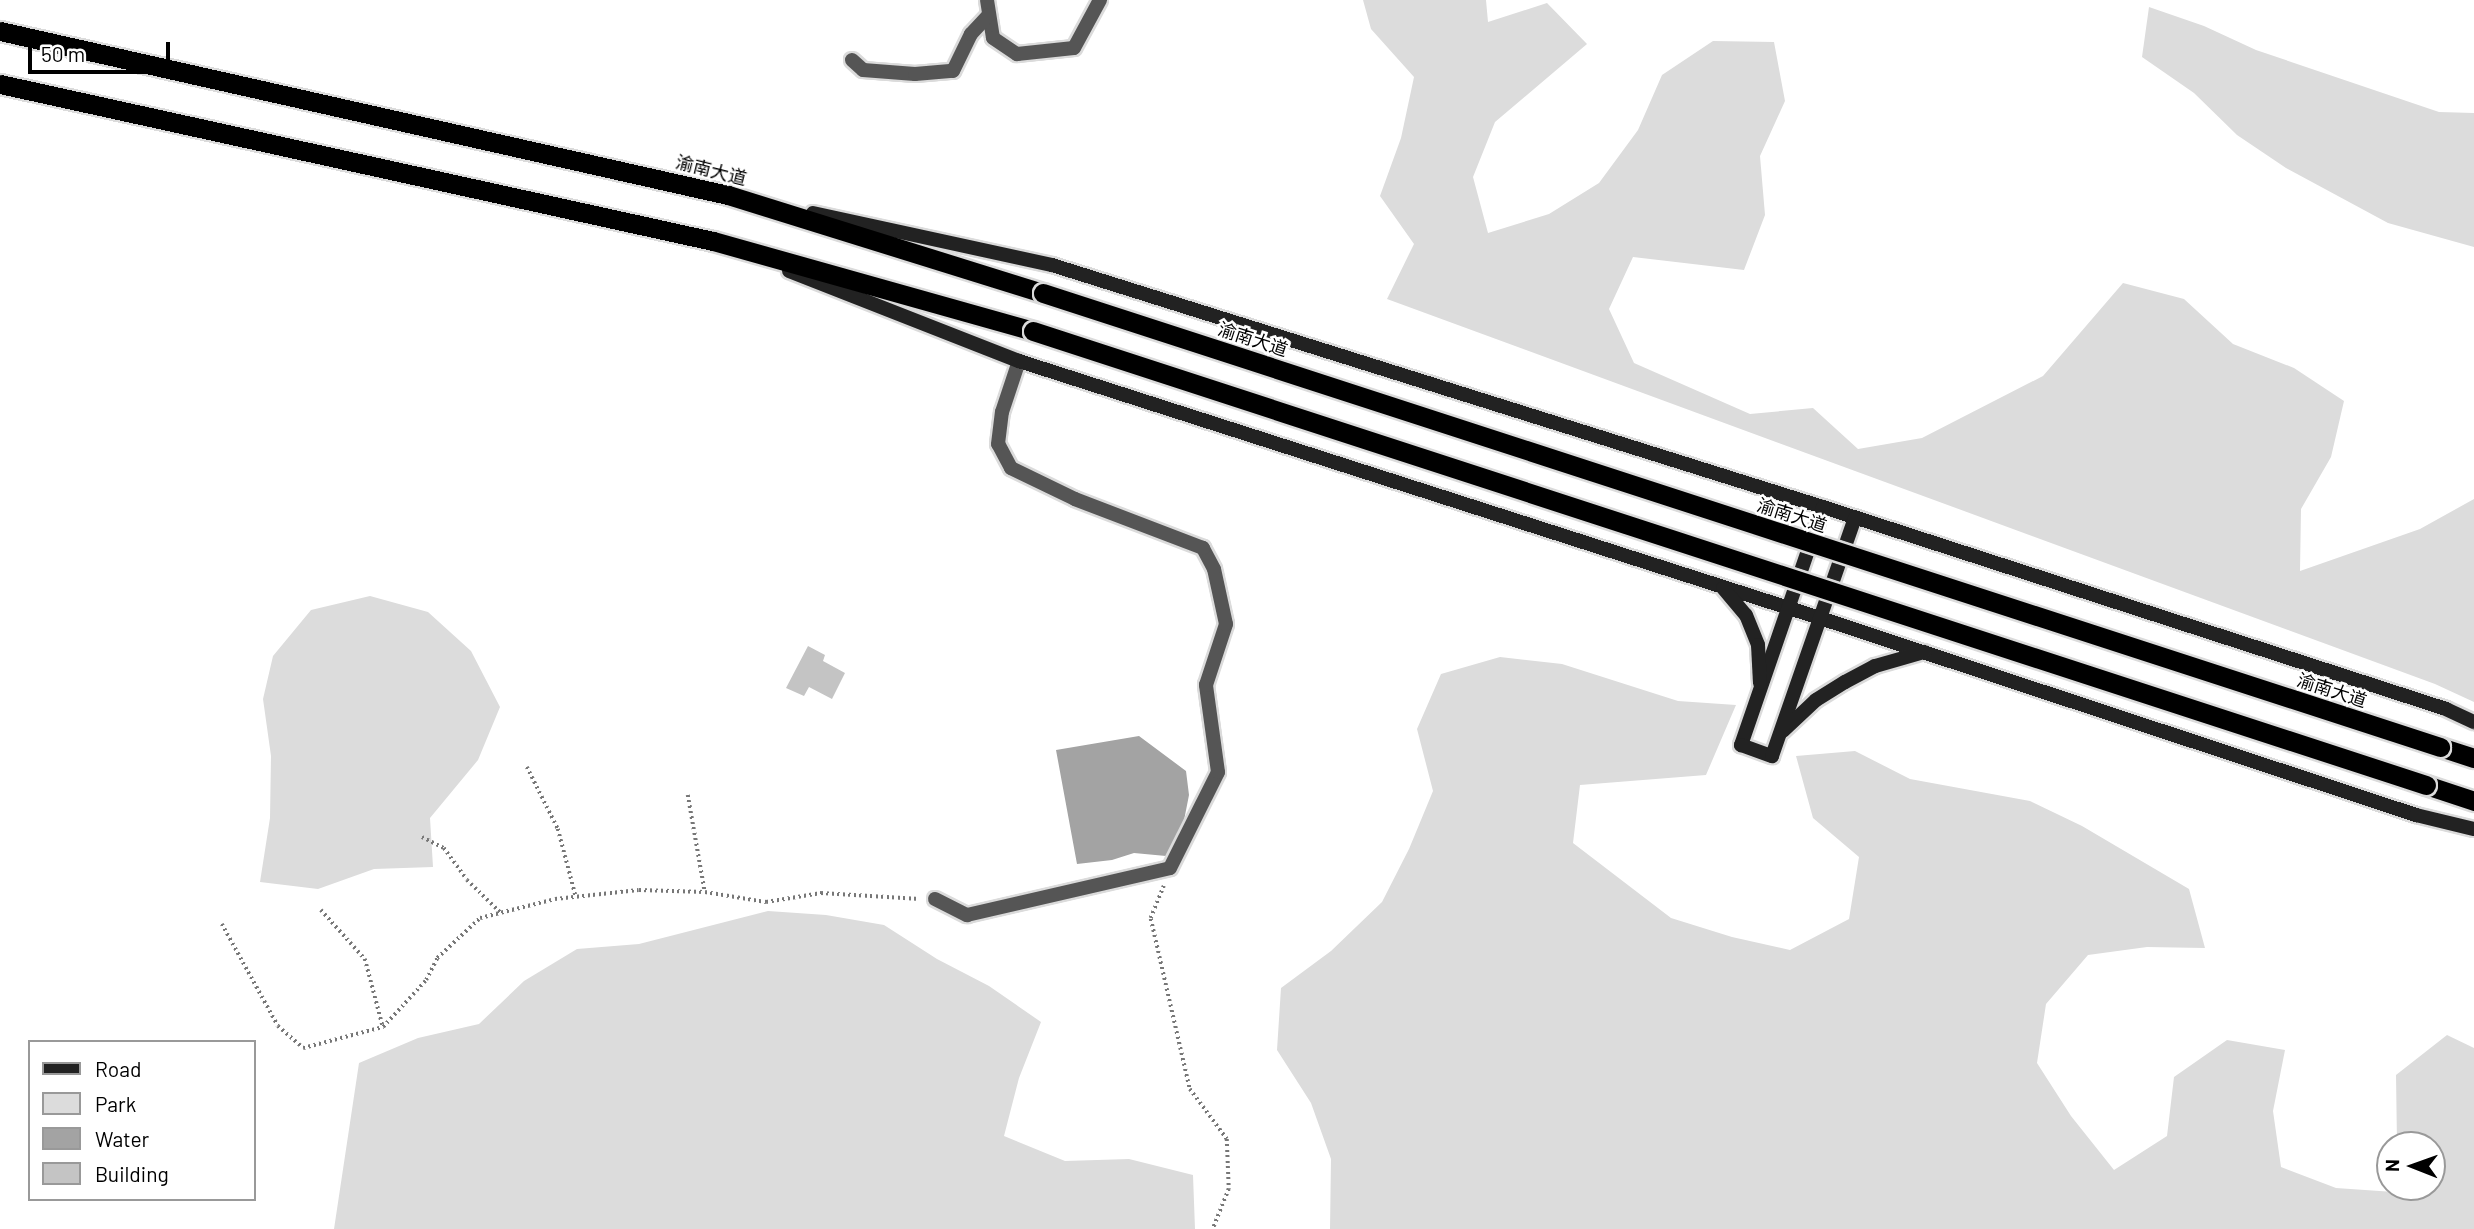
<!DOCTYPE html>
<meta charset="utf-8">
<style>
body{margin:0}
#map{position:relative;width:2474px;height:1229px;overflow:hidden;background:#fff;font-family:Barlow,"Noto Sans SC",sans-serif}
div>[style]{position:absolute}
.green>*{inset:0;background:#dcdcdc}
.water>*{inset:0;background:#a3a3a3}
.building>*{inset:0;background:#c4c4c4}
.path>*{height:3.5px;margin-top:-1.75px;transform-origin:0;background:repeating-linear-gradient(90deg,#777 0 2px,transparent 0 5.5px)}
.roads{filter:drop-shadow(2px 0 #dbdbdb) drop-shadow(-2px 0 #dbdbdb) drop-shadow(0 2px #dbdbdb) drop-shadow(0 -2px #dbdbdb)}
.minor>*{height:14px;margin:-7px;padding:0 7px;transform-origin:7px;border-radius:7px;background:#555}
.secondary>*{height:14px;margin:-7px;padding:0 7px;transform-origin:7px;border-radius:7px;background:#222}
.trunk>*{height:19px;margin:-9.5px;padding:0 9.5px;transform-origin:9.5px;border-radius:9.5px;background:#000}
.bridges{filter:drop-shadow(2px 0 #dbdbdb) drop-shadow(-2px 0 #dbdbdb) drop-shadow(0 2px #dbdbdb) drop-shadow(0 -2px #dbdbdb)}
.trunk-bridge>*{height:19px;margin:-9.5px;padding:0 9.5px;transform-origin:9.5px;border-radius:9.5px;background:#000}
span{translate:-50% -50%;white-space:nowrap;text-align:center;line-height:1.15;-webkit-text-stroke:5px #fff;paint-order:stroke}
.street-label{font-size:18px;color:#000}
.legend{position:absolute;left:28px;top:1040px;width:228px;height:161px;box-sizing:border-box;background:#fff;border:2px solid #999;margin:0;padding:9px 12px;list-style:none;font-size:21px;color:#000}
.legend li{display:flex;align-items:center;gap:14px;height:35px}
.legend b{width:35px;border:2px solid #999}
.north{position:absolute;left:2376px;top:1131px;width:70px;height:70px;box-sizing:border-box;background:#fff;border:2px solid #999;border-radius:50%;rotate:271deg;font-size:19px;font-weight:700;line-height:28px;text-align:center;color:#000}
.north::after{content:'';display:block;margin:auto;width:24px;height:32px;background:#000;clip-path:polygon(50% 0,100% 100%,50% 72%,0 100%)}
.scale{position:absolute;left:28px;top:42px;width:142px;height:32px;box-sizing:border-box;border:4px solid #000;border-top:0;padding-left:9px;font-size:21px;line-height:24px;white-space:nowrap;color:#000;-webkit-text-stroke:5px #fff;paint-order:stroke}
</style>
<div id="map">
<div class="green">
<div style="clip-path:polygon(1363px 0,1486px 0,1488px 22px,1547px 3px,1587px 44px,1495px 122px,1473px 177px,1488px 233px,1549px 214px,1599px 183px,1638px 130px,1662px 75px,1713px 41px,1774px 42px,1785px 101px,1760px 156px,1765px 215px,1744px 270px,1633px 257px,1609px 309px,1634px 363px,1750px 414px,1813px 408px,1858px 449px,1922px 438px,2043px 376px,2123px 283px,2184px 299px,2233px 344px,2294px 368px,2344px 401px,2331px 457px,2301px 509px,2300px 571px,2420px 529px,2474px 499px,2474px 702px,2435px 684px,1387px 299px,1414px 244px,1380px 196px,1401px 138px,1414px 77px,1371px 29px)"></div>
<div style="clip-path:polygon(2149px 7px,2204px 26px,2256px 50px,2439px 112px,2474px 113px,2474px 247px,2388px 223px,2286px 168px,2237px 135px,2194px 93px,2142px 57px)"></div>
<div style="clip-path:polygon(370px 596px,428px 612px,471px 651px,500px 707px,478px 760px,430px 818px,433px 867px,374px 869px,318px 889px,260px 882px,270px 818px,271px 756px,263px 699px,273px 656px,311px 610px)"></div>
<div style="clip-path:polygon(1500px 657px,1562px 664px,1678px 701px,1736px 705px,1706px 775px,1580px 785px,1573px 843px,1671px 918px,1732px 937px,1790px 950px,1849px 919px,1859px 857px,1813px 818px,1796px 756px,1855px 751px,1910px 779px,2030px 801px,2082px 826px,2189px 889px,2205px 948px,2147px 947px,2088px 955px,2046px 1004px,2037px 1063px,2071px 1116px,2114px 1170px,2167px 1136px,2174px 1077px,2227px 1040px,2285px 1050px,2273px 1111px,2281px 1167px,2336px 1188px,2394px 1192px,2395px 1187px,2432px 1187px,2432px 1145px,2397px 1145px,2396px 1075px,2447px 1035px,2474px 1048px,2474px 1229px,1330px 1229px,1331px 1159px,1311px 1103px,1277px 1050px,1281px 988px,1331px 951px,1382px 902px,1409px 849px,1433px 791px,1417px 729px,1441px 674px)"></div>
<div style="clip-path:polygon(768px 911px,826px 915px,884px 925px,937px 959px,989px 986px,1041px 1022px,1019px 1078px,1004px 1136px,1065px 1161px,1129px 1159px,1193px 1175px,1195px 1229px,334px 1229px,359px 1063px,418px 1038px,479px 1024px,524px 981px,577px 949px,639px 944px)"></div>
</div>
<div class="water">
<div style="clip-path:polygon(1139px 736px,1186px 771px,1189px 795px,1179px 846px,1166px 856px,1134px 853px,1112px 860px,1077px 864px,1056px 750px)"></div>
</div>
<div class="building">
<div style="clip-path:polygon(808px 646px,825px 655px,823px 661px,845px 673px,832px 699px,809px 687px,804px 696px,786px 688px)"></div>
</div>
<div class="path">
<div style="left:527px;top:767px;width:69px;rotate:63.4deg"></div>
<div style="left:558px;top:829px;width:70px;rotate:75.2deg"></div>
<div style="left:688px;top:795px;width:98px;rotate:80.1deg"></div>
<div style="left:422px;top:837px;width:25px;rotate:27deg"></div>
<div style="left:444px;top:848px;width:39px;rotate:54deg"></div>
<div style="left:467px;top:880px;width:47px;rotate:44.1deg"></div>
<div style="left:1164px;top:886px;width:35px;rotate:112deg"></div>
<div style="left:1151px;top:919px;width:174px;rotate:77.1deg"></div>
<div style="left:1190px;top:1089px;width:62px;rotate:53.5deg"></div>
<div style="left:1227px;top:1139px;width:50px;rotate:87.7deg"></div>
<div style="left:1229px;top:1189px;width:43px;rotate:111.8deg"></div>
<div style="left:321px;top:910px;width:66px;rotate:48.1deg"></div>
<div style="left:365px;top:959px;width:70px;rotate:75.2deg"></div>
<div style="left:222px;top:924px;width:116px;rotate:61.2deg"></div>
<div style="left:278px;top:1026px;width:33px;rotate:41deg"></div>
<div style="left:303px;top:1048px;width:83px;rotate:-14.7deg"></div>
<div style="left:383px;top:1027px;width:64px;rotate:-47.5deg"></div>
<div style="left:426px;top:980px;width:25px;rotate:-63deg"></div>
<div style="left:437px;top:958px;width:59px;rotate:-42.9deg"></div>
<div style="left:480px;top:918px;width:77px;rotate:-14.2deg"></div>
<div style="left:555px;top:899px;width:84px;rotate:-6.1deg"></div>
<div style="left:639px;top:890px;width:66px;rotate:1.7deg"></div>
<div style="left:705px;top:892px;width:62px;rotate:9.3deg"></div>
<div style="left:766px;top:902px;width:56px;rotate:-9.3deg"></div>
<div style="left:821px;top:893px;width:99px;rotate:3.5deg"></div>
</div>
<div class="roads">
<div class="minor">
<div style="left:987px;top:0;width:38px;rotate:81deg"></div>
<div style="left:993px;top:38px;width:29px;rotate:34deg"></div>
<div style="left:1017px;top:54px;width:57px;rotate:-6deg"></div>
<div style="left:1074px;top:48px;width:55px;rotate:-61.6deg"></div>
<div style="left:852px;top:60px;width:15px;rotate:42deg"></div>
<div style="left:863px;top:70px;width:52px;rotate:4.4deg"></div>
<div style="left:915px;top:74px;width:38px;rotate:-5deg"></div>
<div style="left:953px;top:71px;width:41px;rotate:-64.1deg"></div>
<div style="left:971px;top:34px;width:26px;rotate:-47deg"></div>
<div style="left:935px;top:899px;width:36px;rotate:27deg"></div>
<div style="left:967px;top:915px;width:208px;rotate:-13deg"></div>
<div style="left:1170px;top:868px;width:107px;rotate:-63.4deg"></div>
<div style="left:1218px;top:772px;width:88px;rotate:-97.9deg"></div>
<div style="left:1206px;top:685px;width:64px;rotate:-71.8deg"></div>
<div style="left:1226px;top:624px;width:56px;rotate:-102.3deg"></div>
<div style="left:1214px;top:569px;width:24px;rotate:-118deg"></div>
<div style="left:1203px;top:548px;width:137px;rotate:-159.1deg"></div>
<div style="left:1075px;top:499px;width:71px;rotate:-154.2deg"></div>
<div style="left:1011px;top:468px;width:27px;rotate:-118deg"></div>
<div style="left:998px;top:444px;width:32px;rotate:-83deg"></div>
<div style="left:1002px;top:412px;width:54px;rotate:-71.6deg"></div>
</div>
<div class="secondary">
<div style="left:813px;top:213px;width:245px;rotate:12.3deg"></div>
<div style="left:1052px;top:265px;width:808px;rotate:17.43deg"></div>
<div style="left:1823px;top:507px;width:655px;rotate:17.96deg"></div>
<div style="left:2446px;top:709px;width:31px;rotate:25deg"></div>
<div style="left:789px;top:271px;width:247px;rotate:21.4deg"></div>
<div style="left:1019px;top:361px;width:841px;rotate:17.79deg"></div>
<div style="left:1820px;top:618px;width:628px;rotate:18.29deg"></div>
<div style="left:2416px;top:815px;width:60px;rotate:13.6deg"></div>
<div style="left:1823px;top:507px;width:252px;rotate:109deg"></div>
<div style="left:1741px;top:745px;width:33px;rotate:20deg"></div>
<div style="left:1772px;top:756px;width:252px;rotate:-70.8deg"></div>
<div style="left:1723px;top:588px;width:35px;rotate:50deg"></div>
<div style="left:1746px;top:615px;width:32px;rotate:68deg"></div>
<div style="left:1758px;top:645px;width:38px;rotate:87deg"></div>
<div style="left:1783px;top:731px;width:45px;rotate:-43.2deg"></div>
<div style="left:1816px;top:700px;width:34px;rotate:-32deg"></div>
<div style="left:1845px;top:682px;width:34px;rotate:-28deg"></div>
<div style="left:1875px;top:666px;width:51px;rotate:-15.9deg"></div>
</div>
<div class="trunk">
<div style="left:0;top:31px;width:746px;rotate:12.7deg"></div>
<div style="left:728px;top:195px;width:330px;rotate:17.3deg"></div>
<div style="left:0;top:84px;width:730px;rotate:12.42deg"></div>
<div style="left:713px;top:241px;width:332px;rotate:15.7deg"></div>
<div style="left:2440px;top:747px;width:36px;rotate:18deg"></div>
<div style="left:2426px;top:785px;width:51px;rotate:18.4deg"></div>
</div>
</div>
<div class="bridges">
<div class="trunk-bridge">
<div style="left:1043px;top:293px;width:1469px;rotate:18deg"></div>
<div style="left:1033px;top:331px;width:1465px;rotate:18.05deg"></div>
</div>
</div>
<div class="street-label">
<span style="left:711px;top:170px;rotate:14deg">渝南大道</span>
<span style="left:1253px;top:339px;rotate:18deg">渝南大道</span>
<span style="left:1792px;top:515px;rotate:18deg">渝南大道</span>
<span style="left:2332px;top:690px;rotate:18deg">渝南大道</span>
</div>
<ul class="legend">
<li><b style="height:9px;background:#222"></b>Road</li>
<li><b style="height:19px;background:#dcdcdc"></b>Park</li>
<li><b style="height:19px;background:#a3a3a3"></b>Water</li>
<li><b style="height:19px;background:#c4c4c4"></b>Building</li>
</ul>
<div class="north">N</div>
<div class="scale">50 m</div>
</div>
